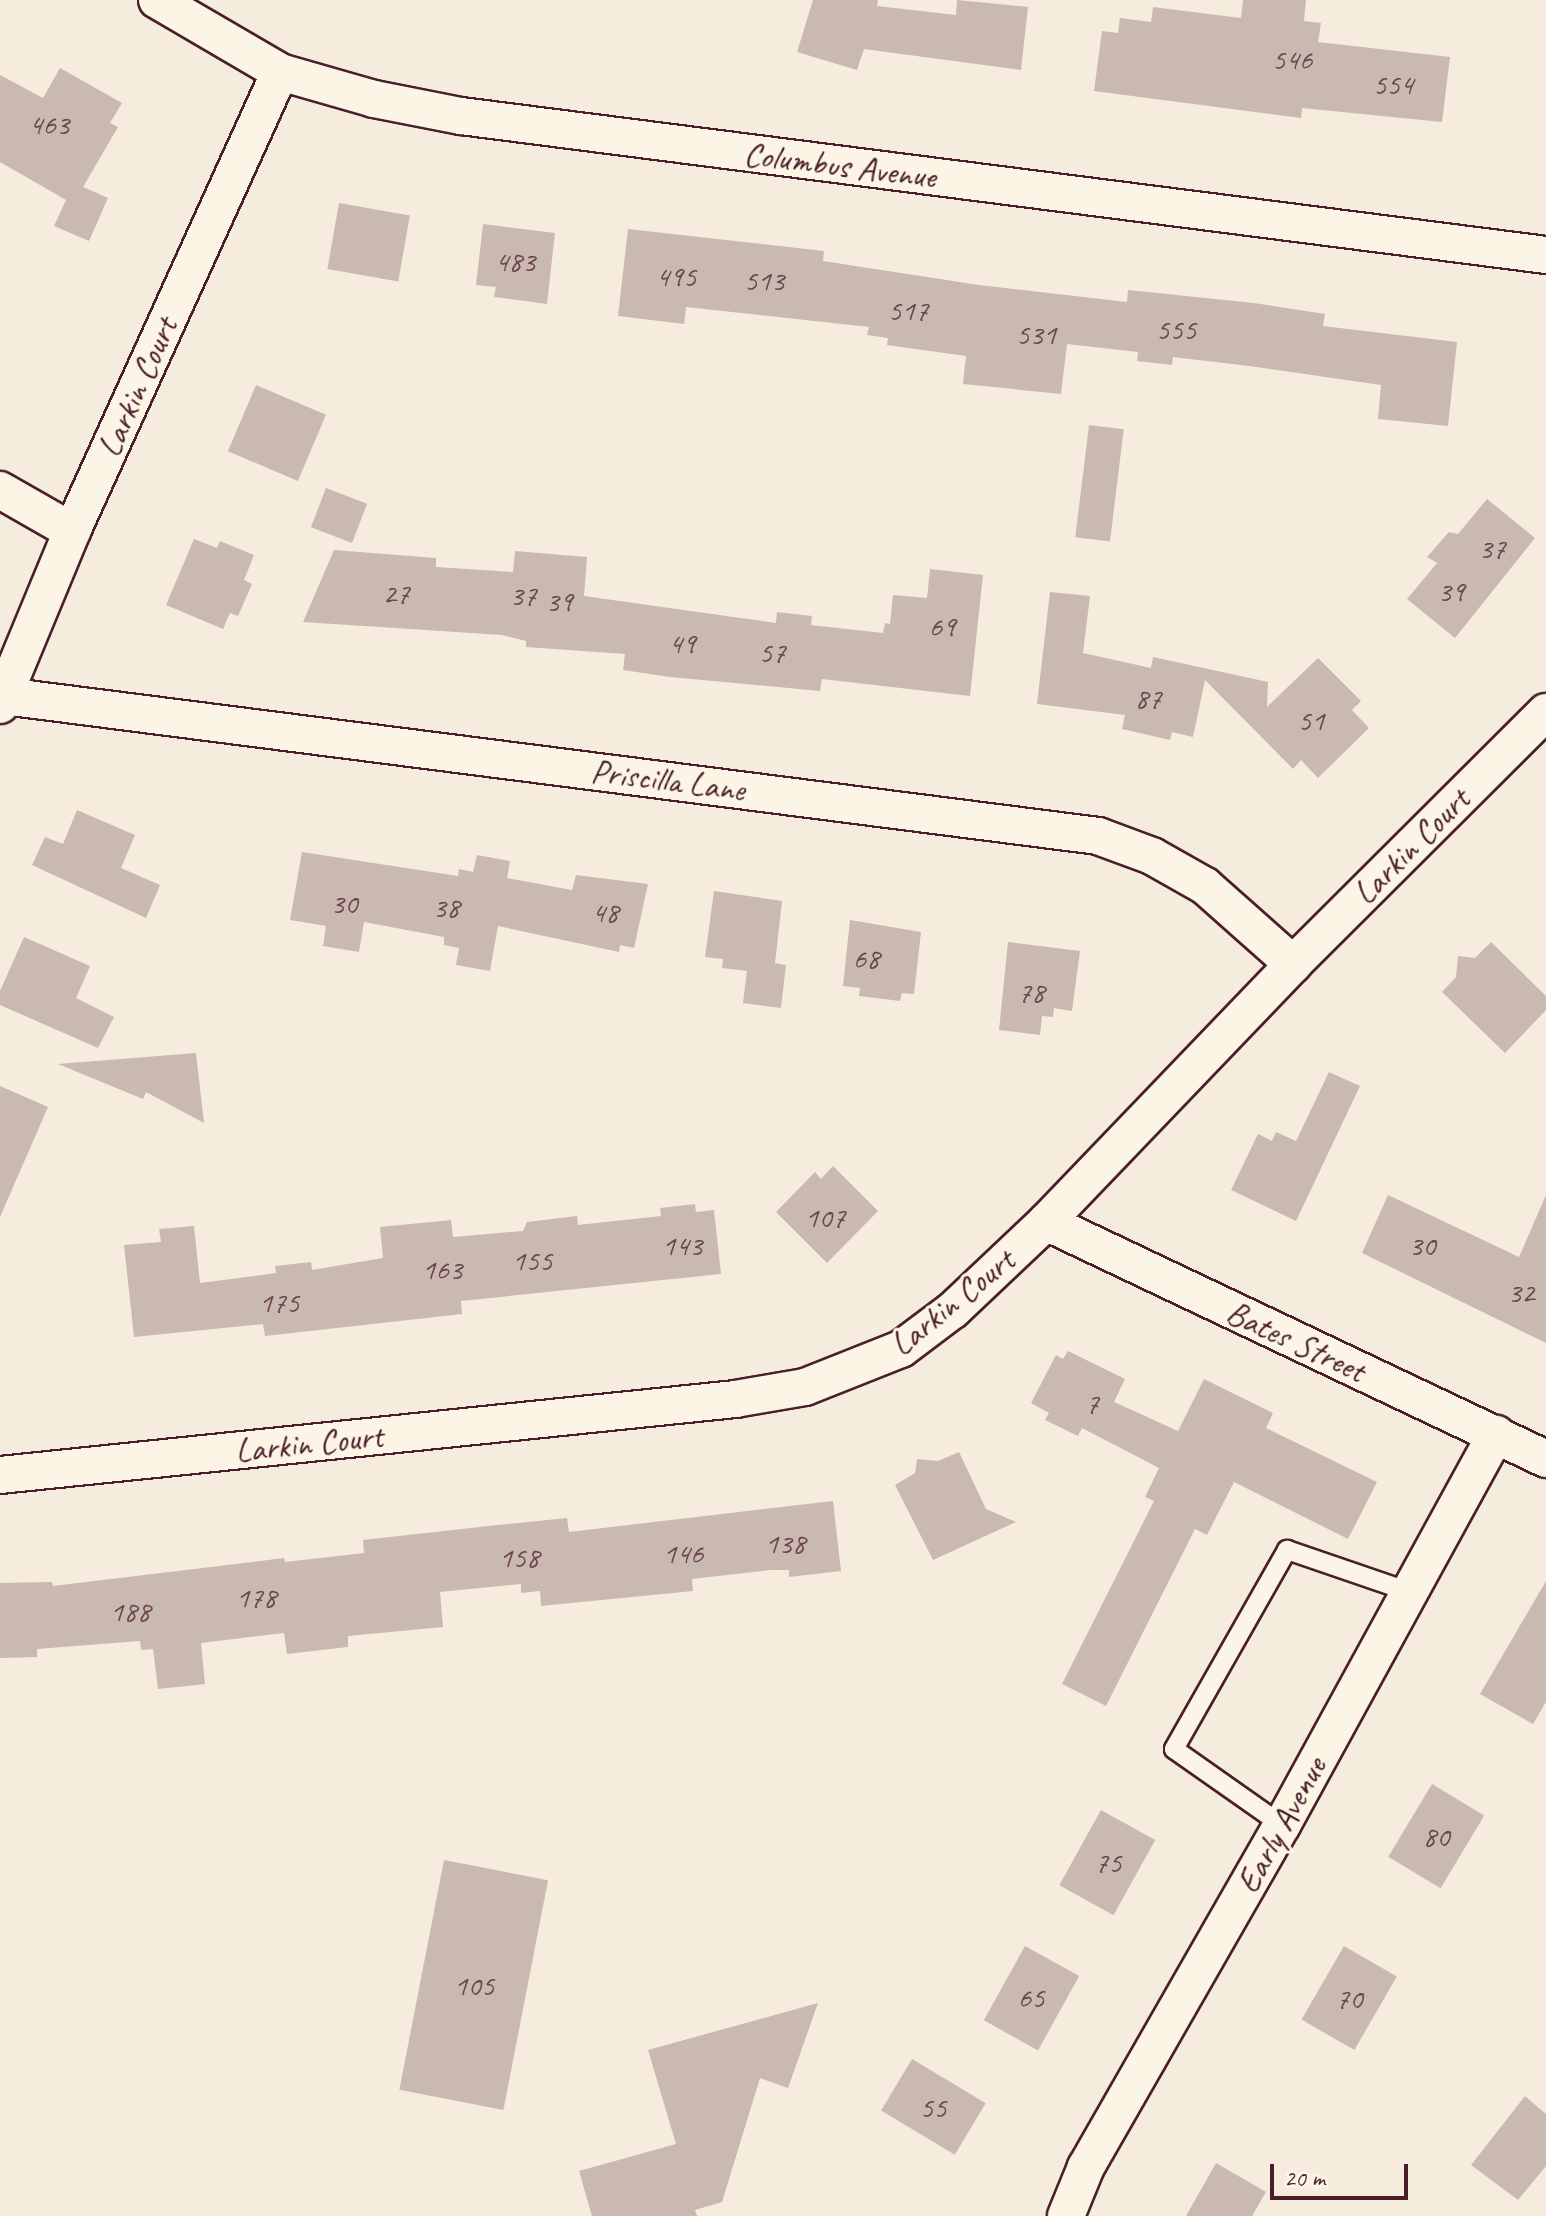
<!DOCTYPE html>
<style>
body{margin:0}
#map{position:relative;width:1546px;height:2216px;overflow:hidden;background:#f5ecde;font-family:Caveat,sans-serif}
div>[style]{position:absolute}
.building>*{inset:0;background:#cab9b1;transform-origin:0 0}
.roads{filter:drop-shadow(2px 0 #4a1f2b) drop-shadow(-2px 0 #4a1f2b) drop-shadow(0 2px #4a1f2b) drop-shadow(0 -2px #4a1f2b)}
.service>*{height:18px;margin:-9px;padding:0 9px;transform-origin:9px;border-radius:9px;background:#fcf5e5}
.minor>*{height:36px;margin:-18px;padding:0 18px;transform-origin:18px;border-radius:18px;background:#fcf5e5}
span{translate:-50% -50%;white-space:nowrap;text-align:center;line-height:1.15;-webkit-text-stroke:6px #fcf5e5;paint-order:stroke}
.number-label{font-size:30px;color:#6a464c}
.number-label span{-webkit-text-stroke-width:0}
.street-label{font-size:34px;color:#4a1f2b}
.scale{position:absolute;left:1270px;top:2164px;width:138px;height:36px;box-sizing:border-box;border:4px solid #4a1f2b;border-top:0;padding-left:10px;font-size:24px;line-height:28px;white-space:nowrap;color:#4a1f2b;-webkit-text-stroke:6px #fcf5e5;paint-order:stroke}
</style>
<div id="map">
<div class="building">
<div style="clip-path:polygon(813px 0,878px 0,877px 6px,956px 15px,957px 0,1028px 7px,1021px 70px,864px 49px,857px 70px,797px 52px)"></div>
<div style="clip-path:polygon(1243px 0,1306px 0,1304px 21px,1321px 23px,1318px 42px,1450px 57px,1442px 122px,1302px 108px,1301px 118px,1094px 91px,1102px 31px,1118px 33px,1120px 18px,1151px 22px,1153px 7px,1241px 18px)"></div>
<div style="clip-path:polygon(60px 68px,122px 103px,110px 123px,118px 127px,83px 187px,108px 198px,89px 241px,54px 226px,66px 200px,0 162px,0 75px,43px 98px)"></div>
<div style="left:339px;top:203px;width:72px;height:67px;rotate:10deg"></div>
<div style="clip-path:polygon(483px 224px,555px 233px,547px 304px,494px 297px,496px 287px,476px 285px)"></div>
<div style="clip-path:polygon(628px 229px,824px 251px,823px 261px,979px 285px,1127px 302px,1128px 290px,1254px 303px,1325px 314px,1323px 326px,1457px 342px,1448px 426px,1378px 419px,1381px 385px,1249px 366px,1173px 357px,1172px 365px,1137px 361px,1138px 352px,1067px 344px,1061px 394px,963px 384px,966px 356px,887px 345px,888px 338px,867px 335px,869px 327px,686px 307px,684px 324px,618px 316px)"></div>
<div style="left:256px;top:385px;width:76px;height:72px;rotate:23deg"></div>
<div style="left:1089px;top:425px;width:35px;height:113px;rotate:7deg"></div>
<div style="left:326px;top:488px;width:44px;height:42px;rotate:21deg"></div>
<div style="clip-path:polygon(1487px 499px,1535px 538px,1455px 638px,1407px 599px,1437px 563px,1427px 557px,1449px 532px,1458px 534px)"></div>
<div style="clip-path:polygon(194px 539px,217px 548px,220px 541px,254px 555px,244px 580px,252px 584px,238px 616px,230px 613px,223px 629px,166px 605px)"></div>
<div style="clip-path:polygon(334px 550px,436px 558px,436px 567px,513px 572px,515px 551px,587px 557px,584px 596px,776px 623px,777px 612px,812px 616px,811px 625px,883px 633px,885px 623px,890px 624px,893px 595px,927px 598px,930px 569px,983px 575px,970px 696px,822px 679px,820px 691px,670px 677px,623px 670px,625px 654px,526px 647px,526px 641px,502px 635px,303px 622px)"></div>
<div style="clip-path:polygon(1050px 592px,1090px 596px,1083px 653px,1151px 668px,1153px 657px,1268px 682px,1267px 707px,1318px 658px,1361px 701px,1352px 710px,1369px 728px,1318px 778px,1301px 760px,1293px 769px,1205px 680px,1193px 737px,1172px 732px,1170px 740px,1122px 729px,1125px 715px,1037px 704px)"></div>
<div style="clip-path:polygon(77px 810px,135px 835px,121px 868px,160px 885px,146px 918px,32px 865px,45px 837px,63px 844px)"></div>
<div style="clip-path:polygon(302px 852px,458px 876px,459px 869px,473px 872px,477px 855px,510px 861px,507px 878px,572px 890px,576px 875px,648px 884px,634px 948px,620px 945px,619px 952px,498px 926px,490px 971px,456px 965px,459px 948px,444px 945px,444px 937px,364px 922px,359px 952px,323px 946px,326px 926px,290px 920px)"></div>
<div style="clip-path:polygon(714px 891px,782px 901px,775px 963px,786px 965px,781px 1008px,743px 1003px,747px 971px,722px 968px,723px 959px,705px 957px)"></div>
<div style="clip-path:polygon(850px 920px,921px 932px,914px 994px,902px 993px,900px 1001px,859px 996px,860px 988px,843px 986px)"></div>
<div style="clip-path:polygon(24px 937px,90px 966px,76px 998px,114px 1017px,98px 1048px,0 1005px,0 991px)"></div>
<div style="clip-path:polygon(1008px 942px,1080px 951px,1072px 1011px,1054px 1008px,1053px 1017px,1042px 1016px,1040px 1035px,999px 1030px)"></div>
<div style="clip-path:polygon(1491px 942px,1546px 996px,1546px 1010px,1505px 1053px,1442px 992px,1456px 977px,1458px 956px,1475px 958px)"></div>
<div style="clip-path:polygon(196px 1053px,204px 1123px,146px 1092px,143px 1099px,58px 1064px)"></div>
<div style="clip-path:polygon(1329px 1072px,1360px 1086px,1296px 1221px,1231px 1190px,1258px 1134px,1272px 1141px,1276px 1132px,1296px 1141px)"></div>
<div style="clip-path:polygon(0 1086px,48px 1107px,0 1217px)"></div>
<div style="clip-path:polygon(833px 1166px,878px 1211px,827px 1263px,776px 1212px,815px 1172px,821px 1179px)"></div>
<div style="clip-path:polygon(1388px 1195px,1519px 1257px,1546px 1195px,1546px 1343px,1362px 1253px)"></div>
<div style="clip-path:polygon(695px 1204px,696px 1212px,714px 1210px,721px 1274px,461px 1301px,462px 1314px,265px 1336px,263px 1324px,134px 1337px,124px 1245px,161px 1242px,159px 1229px,194px 1226px,200px 1283px,276px 1273px,275px 1266px,311px 1262px,312px 1270px,383px 1258px,380px 1227px,451px 1220px,453px 1237px,523px 1231px,527px 1222px,577px 1216px,578px 1225px,661px 1216px,660px 1208px)"></div>
<div style="clip-path:polygon(1068px 1351px,1125px 1379px,1114px 1402px,1178px 1431px,1204px 1379px,1273px 1413px,1266px 1428px,1377px 1482px,1348px 1539px,1234px 1482px,1207px 1535px,1195px 1529px,1106px 1706px,1062px 1684px,1154px 1501px,1145px 1497px,1159px 1468px,1082px 1428px,1078px 1436px,1045px 1420px,1049px 1413px,1031px 1403px,1056px 1355px,1063px 1359px)"></div>
<div style="clip-path:polygon(959px 1452px,986px 1509px,1016px 1522px,933px 1560px,895px 1485px,915px 1473px,917px 1459px,938px 1461px)"></div>
<div style="clip-path:polygon(833px 1501px,841px 1571px,789px 1577px,789px 1570px,770px 1570px,692px 1579px,693px 1591px,541px 1606px,540px 1591px,521px 1593px,521px 1584px,440px 1592px,443px 1627px,348px 1636px,348px 1647px,287px 1654px,284px 1633px,201px 1643px,205px 1684px,158px 1689px,153px 1649px,141px 1650px,140px 1641px,37px 1649px,37px 1657px,0 1658px,0 1583px,52px 1582px,53px 1586px,284px 1558px,285px 1562px,364px 1553px,363px 1540px,498px 1525px,567px 1518px,569px 1532px)"></div>
<div style="clip-path:polygon(1546px 1581px,1546px 1702px,1533px 1724px,1480px 1694px)"></div>
<div style="left:1432px;top:1784px;width:61px;height:85px;rotate:31deg"></div>
<div style="left:1101px;top:1810px;width:62px;height:86px;rotate:29deg"></div>
<div style="left:444px;top:1860px;width:106px;height:234px;rotate:11deg"></div>
<div style="left:1025px;top:1946px;width:62px;height:85px;rotate:29deg"></div>
<div style="left:1344px;top:1946px;width:61px;height:85px;rotate:30deg"></div>
<div style="clip-path:polygon(818px 2003px,788px 2088px,760px 2078px,722px 2202px,695px 2210px,697px 2216px,592px 2216px,579px 2171px,676px 2144px,648px 2050px)"></div>
<div style="left:912px;top:2059px;width:86px;height:60px;rotate:31deg"></div>
<div style="clip-path:polygon(1525px 2096px,1546px 2114px,1546px 2166px,1518px 2200px,1471px 2165px)"></div>
<div style="clip-path:polygon(1216px 2163px,1266px 2192px,1252px 2216px,1186px 2216px)"></div>
</div>
<div class="roads">
<div class="service">
<div style="left:1282px;top:1825px;width:132px;rotate:-144.9deg"></div>
<div style="left:1174px;top:1749px;width:229px;rotate:-60.4deg"></div>
<div style="left:1287px;top:1550px;width:130px;rotate:18.9deg"></div>
</div>
<div class="minor">
<div style="left:157px;top:0;width:143px;rotate:30.3deg"></div>
<div style="left:280px;top:72px;width:98px;rotate:16deg"></div>
<div style="left:374px;top:99px;width:89px;rotate:11.1deg"></div>
<div style="left:461px;top:116px;width:1094px;rotate:7.3deg"></div>
<div style="left:0;top:490px;width:83px;rotate:29.7deg"></div>
<div style="left:4px;top:696px;width:1103px;rotate:7.29deg"></div>
<div style="left:1098px;top:836px;width:58px;rotate:20.3deg"></div>
<div style="left:1152px;top:856px;width:61px;rotate:29.5deg"></div>
<div style="left:1205px;top:886px;width:118px;rotate:41.6deg"></div>
<div style="left:0;top:705px;width:188px;rotate:-67.5deg"></div>
<div style="left:72px;top:531px;width:504px;rotate:-65.62deg"></div>
<div style="left:1046px;top:1222px;width:553px;rotate:25.36deg"></div>
<div style="left:0;top:1475px;width:739px;rotate:-5.9deg"></div>
<div style="left:735px;top:1399px;width:71px;rotate:-9.7deg"></div>
<div style="left:805px;top:1387px;width:103px;rotate:-21.6deg"></div>
<div style="left:901px;top:1349px;width:65px;rotate:-36.9deg"></div>
<div style="left:953px;top:1310px;width:128px;rotate:-43.4deg"></div>
<div style="left:1046px;top:1222px;width:357px;rotate:-46.2deg"></div>
<div style="left:1293px;top:964px;width:357px;rotate:-44.9deg"></div>
<div style="left:1066px;top:2216px;width:53px;rotate:-67.8deg"></div>
<div style="left:1086px;top:2167px;width:394px;rotate:-60.2deg"></div>
<div style="left:1282px;top:1825px;width:446px;rotate:-61.3deg"></div>
</div>
</div>
<div class="number-label">
<span style="left:1292px;top:59px">546</span>
<span style="left:1393px;top:84px">554</span>
<span style="left:49px;top:124px">463</span>
<span style="left:515px;top:261px">483</span>
<span style="left:676px;top:276px">495</span>
<span style="left:764px;top:280px">513</span>
<span style="left:908px;top:310px">517</span>
<span style="left:1176px;top:329px">555</span>
<span style="left:1036px;top:334px">531</span>
<span style="left:1492px;top:548px">37</span>
<span style="left:1451px;top:591px">39</span>
<span style="left:396px;top:593px">27</span>
<span style="left:523px;top:595px">37</span>
<span style="left:559px;top:601px">39</span>
<span style="left:942px;top:626px">69</span>
<span style="left:682px;top:643px">49</span>
<span style="left:772px;top:652px">57</span>
<span style="left:1148px;top:698px">87</span>
<span style="left:1311px;top:720px">51</span>
<span style="left:344px;top:903px">30</span>
<span style="left:446px;top:907px">38</span>
<span style="left:605px;top:912px">48</span>
<span style="left:866px;top:958px">68</span>
<span style="left:1031px;top:992px">78</span>
<span style="left:825px;top:1217px">107</span>
<span style="left:682px;top:1245px">143</span>
<span style="left:1422px;top:1245px">30</span>
<span style="left:532px;top:1260px">155</span>
<span style="left:442px;top:1269px">163</span>
<span style="left:1521px;top:1292px">32</span>
<span style="left:279px;top:1302px">175</span>
<span style="left:1092px;top:1403px">7</span>
<span style="left:785px;top:1543px">138</span>
<span style="left:683px;top:1553px">146</span>
<span style="left:519px;top:1557px">158</span>
<span style="left:256px;top:1597px">178</span>
<span style="left:130px;top:1611px">188</span>
<span style="left:1436px;top:1836px">80</span>
<span style="left:1108px;top:1862px">75</span>
<span style="left:474px;top:1985px">105</span>
<span style="left:1031px;top:1997px">65</span>
<span style="left:1349px;top:1998px">70</span>
<span style="left:933px;top:2107px">55</span>
</div>
<div class="street-label">
<span style="left:840px;top:165px;rotate:7deg">Columbus Avenue</span>
<span style="left:137px;top:387px;rotate:-66deg">Larkin Court</span>
<span style="left:668px;top:780px;rotate:7deg">Priscilla Lane</span>
<span style="left:1411px;top:846px;rotate:-45deg">Larkin Court</span>
<span style="left:952px;top:1302px;rotate:-39deg">Larkin Court</span>
<span style="left:1296px;top:1341px;rotate:25deg">Bates Street</span>
<span style="left:309px;top:1443px;rotate:-6deg">Larkin Court</span>
<span style="left:1281px;top:1825px;rotate:-61deg">Early Avenue</span>
</div>
<div class="scale">20 m</div>
</div>
